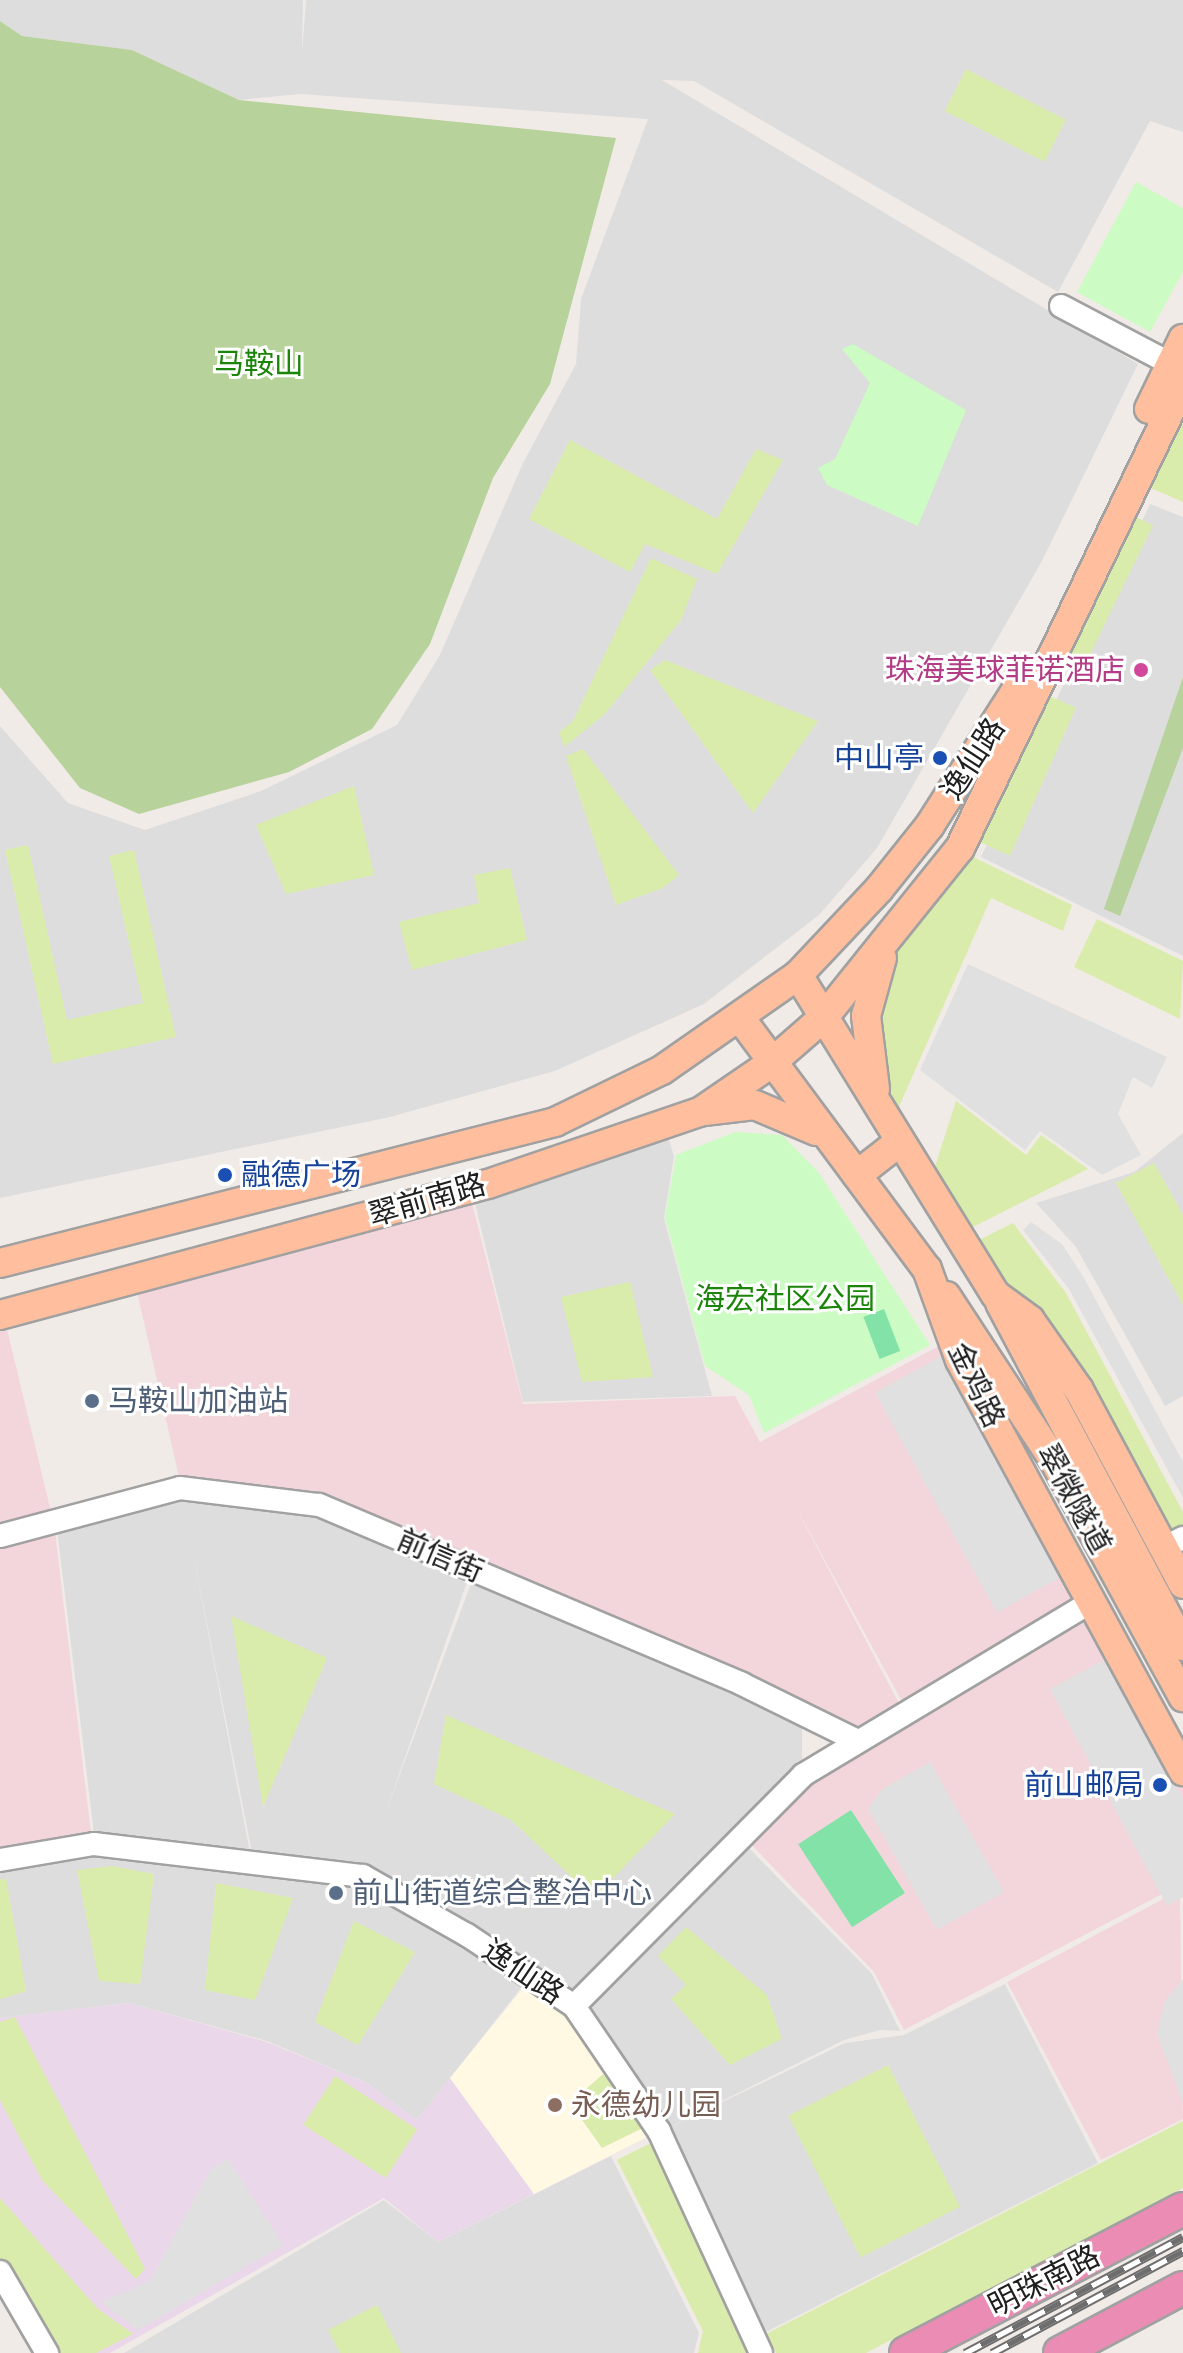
<!DOCTYPE html>
<meta charset="utf-8">
<style>
body{margin:0}
#map{position:relative;width:1183px;height:2353px;overflow:hidden;background:#f1ebe7;font-family:"Space Grotesk","Noto Sans SC",sans-serif}
div>[style]{position:absolute}
.residential>*{inset:0;background:#deddde}
.commercial>*{inset:0;background:#f2d6db}
.industrial>*{inset:0;background:#ead8ea}
.education>*{inset:0;background:#fff8e2}
.grass>*{inset:0;background:#daecab;transform-origin:0 0}
.forest>*{inset:0;background:#b7d29a}
.park>*{inset:0;background:#ccfbc3}
.pitch>*{inset:0;background:#83e2a7;transform-origin:0 0}
.parking>*{inset:0;background:#e0e0e0;transform-origin:0 0}
.roads{filter:drop-shadow(2px 0 #a1a1a1) drop-shadow(-2px 0 #a1a1a1) drop-shadow(0 2px #a1a1a1) drop-shadow(0 -2px #a1a1a1)}
.minor>*{height:22px;margin:-11px;padding:0 11px;transform-origin:11px;border-radius:11px;background:#fff}
.major>*{height:28px;margin:-14px;padding:0 14px;transform-origin:14px;border-radius:14px;background:#ffbf9e}
.highway>*{height:32px;margin:-16px;padding:0 16px;transform-origin:16px;border-radius:16px;background:#ea8cb3}
.rail>*{height:9px;margin-top:-4.5px;transform-origin:0;background:repeating-linear-gradient(90deg,#fff 0 18px,#6e6e6e 0 36px);box-sizing:border-box;border-block:2px solid #6e6e6e}
.dots>*{width:22px;height:22px;translate:-50% -50%;box-sizing:border-box;border:4px solid #fff;border-radius:50%}
span{translate:-50% -50%;white-space:nowrap;text-align:center;line-height:1.15;-webkit-text-stroke:6px #fff;paint-order:stroke}
.park-label{font-size:30px;color:#1a8508}
.hotel-label{font-size:30px;color:#b23c85}
.right{translate:-100% -50%;text-align:right}
.transit-label{font-size:30px;color:#164399}
.left{translate:0 -50%;text-align:left}
.street-label{font-size:30px;color:#202020}
.service-label{font-size:30px;color:#4e5e75}
.education-label{font-size:30px;color:#785e54}
</style>
<div id="map">
<div class="residential">
<div style="clip-path:polygon(0 0,303px 0,302px 53px,306px 0,1183px 0,1183px 132px,1150px 121px,1058px 292px,694px 81px,662px 80px,1138px 364px,1042px 561px,877px 848px,819px 915px,704px 1004px,555px 1071px,390px 1117px,0 1198px,0 726px,68px 803px,145px 830px,261px 791px,397px 725px,440px 655px,523px 463px,576px 364px,581px 299px,648px 119px,300px 94px,239px 100px,132px 50px,22px 36px,0 21px)"></div>
<div style="clip-path:polygon(1150px 504px,1183px 517px,1183px 956px,981px 857px)"></div>
<div style="clip-path:polygon(664px 1125px,674px 1156px,664px 1218px,712px 1396px,523px 1402px,472px 1191px)"></div>
<div style="clip-path:polygon(1183px 1133px,1183px 1396px,1165px 1406px,1076px 1247px,1036px 1203px,1134px 1172px)"></div>
<div style="clip-path:polygon(180px 1490px,318px 1506px,471px 1571px,385px 1814px,475px 1573px,802px 1716px,802px 1772px,742px 1841px,872px 1974px,900px 2031px,880px 2030px,844px 2040px,666px 2129px,845px 2043px,904px 2035px,1005px 1984px,1098px 2163px,758px 2336px,660px 2131px,529px 1978px,417px 2120px,367px 2083px,267px 2041px,129px 2003px,0 2018px,0 1862px,95px 1846px,253px 1858px,191px 1542px,251px 1858px,95px 1842px,56px 1521px)"></div>
<div style="clip-path:polygon(611px 2156px,699px 2333px,694px 2353px,124px 2353px,384px 2200px,438px 2242px)"></div>
</div>
<div class="commercial">
<div style="clip-path:polygon(469px 1191px,523px 1404px,735px 1396px,760px 1442px,948px 1341px,1086px 1603px,905px 1707px,792px 1500px,902px 1709px,857px 1739px,318px 1501px,181px 1486px,135px 1283px)"></div>
<div style="clip-path:polygon(4px 1317px,53px 1520px,0 1534px,0 1318px)"></div>
<div style="clip-path:polygon(54px 1523px,92px 1842px,0 1858px,0 1538px)"></div>
<div style="clip-path:polygon(1088px 1605px,1183px 1777px,1183px 1883px,904px 2030px,874px 1972px,744px 1837px,805px 1777px)"></div>
<div style="clip-path:polygon(1180px 1890px,1183px 2119px,1101px 2160px,1007px 1982px)"></div>
</div>
<div class="industrial">
<div style="clip-path:polygon(129px 2003px,267px 2042px,367px 2083px,417px 2120px,450px 2078px,534px 2194px,438px 2242px,384px 2198px,110px 2353px,47px 2353px,0 2269px,0 2018px)"></div>
</div>
<div class="education">
<div style="clip-path:polygon(531px 1978px,574px 2006px,659px 2131px,534px 2194px,450px 2078px)"></div>
</div>
<div class="grass">
<div style="left:966px;top:69px;width:112px;height:47px;rotate:27deg"></div>
<div style="clip-path:polygon(1174px 418px,1183px 422px,1183px 502px,1146px 486px)"></div>
<div style="clip-path:polygon(570px 440px,717px 519px,756px 449px,783px 460px,717px 574px,645px 544px,630px 572px,529px 519px)"></div>
<div style="left:1126px;top:512px;width:30px;height:162px;rotate:26deg"></div>
<div style="clip-path:polygon(651px 558px,697px 579px,681px 620px,605px 714px,564px 747px,559px 732px,573px 721px)"></div>
<div style="clip-path:polygon(665px 660px,818px 721px,753px 813px,650px 670px)"></div>
<div style="left:1043px;top:693px;width:36px;height:162px;rotate:24deg"></div>
<div style="clip-path:polygon(583px 749px,679px 875px,663px 888px,616px 905px,566px 756px)"></div>
<div style="clip-path:polygon(354px 786px,374px 875px,286px 894px,256px 825px)"></div>
<div style="clip-path:polygon(28px 845px,67px 1020px,143px 1003px,109px 856px,134px 850px,176px 1037px,53px 1064px,5px 850px)"></div>
<div style="clip-path:polygon(965px 853px,1072px 905px,1063px 931px,991px 898px,891px 1125px,871px 1048px,895px 941px)"></div>
<div style="clip-path:polygon(510px 868px,527px 940px,412px 970px,399px 922px,479px 903px,474px 875px)"></div>
<div style="clip-path:polygon(1097px 919px,1183px 961px,1180px 1019px,1074px 967px)"></div>
<div style="clip-path:polygon(956px 1101px,1026px 1155px,1041px 1135px,1088px 1169px,965px 1231px,931px 1179px)"></div>
<div style="clip-path:polygon(1154px 1163px,1183px 1215px,1183px 1305px,1116px 1183px)"></div>
<div style="clip-path:polygon(1013px 1223px,1066px 1293px,1183px 1512px,1183px 1525px,1164px 1535px,971px 1244px)"></div>
<div style="clip-path:polygon(630px 1282px,653px 1377px,582px 1382px,561px 1297px)"></div>
<div style="clip-path:polygon(231px 1616px,327px 1658px,263px 1807px)"></div>
<div style="clip-path:polygon(446px 1715px,675px 1814px,594px 1898px,511px 1820px,434px 1784px)"></div>
<div style="clip-path:polygon(112px 1866px,154px 1874px,140px 1984px,99px 1981px,77px 1870px)"></div>
<div style="clip-path:polygon(6px 1878px,26px 1991px,0 1999px,0 1880px)"></div>
<div style="clip-path:polygon(216px 1883px,293px 1898px,255px 2000px,205px 1990px)"></div>
<div style="clip-path:polygon(354px 1921px,415px 1952px,358px 2045px,315px 2022px)"></div>
<div style="clip-path:polygon(686px 1927px,767px 1995px,782px 2039px,730px 2065px,671px 1999px,686px 1985px,658px 1956px)"></div>
<div style="clip-path:polygon(15px 2017px,145px 2269px,136px 2279px,42px 2180px,0 2100px,0 2022px)"></div>
<div style="left:888px;top:2065px;width:159px;height:112px;rotate:63deg"></div>
<div style="clip-path:polygon(603px 2074px,645px 2127px,602px 2148px,570px 2103px)"></div>
<div style="left:335px;top:2076px;width:98px;height:58px;rotate:33deg"></div>
<div style="clip-path:polygon(1183px 2121px,1183px 2188px,866px 2353px,776px 2353px,766px 2334px)"></div>
<div style="clip-path:polygon(655px 2141px,749px 2353px,698px 2353px,703px 2331px,617px 2160px)"></div>
<div style="clip-path:polygon(0 2198px,97px 2308px,133px 2334px,96px 2353px,54px 2353px,0 2260px)"></div>
<div style="clip-path:polygon(377px 2305px,401px 2353px,340px 2353px,328px 2330px)"></div>
</div>
<div class="forest">
<div style="clip-path:polygon(0 21px,22px 36px,132px 50px,239px 100px,616px 138px,550px 384px,493px 478px,430px 644px,372px 729px,289px 772px,139px 814px,80px 788px,0 687px)"></div>
<div style="clip-path:polygon(1183px 677px,1183px 748px,1120px 916px,1104px 909px)"></div>
</div>
<div class="park">
<div style="clip-path:polygon(1136px 182px,1183px 208px,1183px 272px,1150px 332px,1077px 292px)"></div>
<div style="clip-path:polygon(853px 344px,966px 410px,918px 526px,827px 485px,818px 468px,835px 459px,870px 383px,842px 349px)"></div>
<div style="clip-path:polygon(735px 1132px,782px 1135px,819px 1173px,930px 1345px,764px 1433px,749px 1395px,705px 1366px,665px 1217px,676px 1155px)"></div>
</div>
<div class="pitch">
<div style="left:884px;top:1309px;width:45px;height:22px;rotate:69deg"></div>
<div style="left:851px;top:1810px;width:99px;height:63px;rotate:57deg"></div>
</div>
<div class="parking">
<div style="clip-path:polygon(968px 964px,1167px 1057px,1152px 1088px,1133px 1077px,1118px 1114px,1141px 1155px,1102px 1175px,1040px 1131px,1025px 1150px,920px 1070px)"></div>
<div style="clip-path:polygon(1031px 1222px,1062px 1244px,1084px 1278px,1183px 1462px,1183px 1498px,1069px 1289px,1023px 1230px)"></div>
<div style="left:945px;top:1354px;width:251px;height:80px;rotate:61deg"></div>
<div style="clip-path:polygon(1108px 1658px,1183px 1798px,1183px 1897px,1167px 1906px,1050px 1689px)"></div>
<div style="clip-path:polygon(930px 1762px,1004px 1892px,937px 1930px,868px 1809px,881px 1790px)"></div>
<div style="clip-path:polygon(1183px 1979px,1183px 2103px,1157px 2034px,1165px 2001px)"></div>
<div style="clip-path:polygon(228px 2159px,283px 2245px,138px 2330px,101px 2302px,150px 2281px,211px 2169px)"></div>
</div>
<div class="roads">
<div class="minor">
<div style="left:1061px;top:306px;width:124px;rotate:27.8deg"></div>
<div style="left:0;top:1536px;width:186px;rotate:-14.9deg"></div>
<div style="left:180px;top:1488px;width:140px;rotate:7deg"></div>
<div style="left:319px;top:1505px;width:459px;rotate:22.9deg"></div>
<div style="left:742px;top:1684px;width:129px;rotate:26.2deg"></div>
<div style="left:1163px;top:1548px;width:22px;rotate:-27deg"></div>
<div style="left:0;top:1860px;width:95px;rotate:-9.7deg"></div>
<div style="left:94px;top:1844px;width:271px;rotate:6.8deg"></div>
<div style="left:363px;top:1876px;width:120px;rotate:29.6deg"></div>
<div style="left:467px;top:1935px;width:128px;rotate:33.6deg"></div>
<div style="left:574px;top:2006px;width:151px;rotate:55.8deg"></div>
<div style="left:659px;top:2131px;width:244px;rotate:65.3deg"></div>
<div style="left:574px;top:2006px;width:325px;rotate:-45.2deg"></div>
<div style="left:803px;top:1775px;width:334px;rotate:-31deg"></div>
<div style="left:0;top:2272px;width:94px;rotate:59.9deg"></div>
</div>
<div class="major">
<div style="left:1149px;top:409px;width:78px;rotate:-64.1deg"></div>
<div style="left:798px;top:975px;width:376px;rotate:58.3deg"></div>
<div style="left:996px;top:1295px;width:42px;rotate:36.3deg"></div>
<div style="left:1030px;top:1320px;width:85px;rotate:55deg"></div>
<div style="left:1079px;top:1390px;width:220px;rotate:61.8deg"></div>
<div style="left:741px;top:1019px;width:312px;rotate:53.4deg"></div>
<div style="left:927px;top:1269px;width:97px;rotate:70.1deg"></div>
<div style="left:960px;top:1360px;width:468px;rotate:61.5deg"></div>
<div style="left:875px;top:1089px;width:74px;rotate:-97deg"></div>
<div style="left:866px;top:1016px;width:60px;rotate:-74.6deg"></div>
<div style="left:704px;top:1111px;width:51px;rotate:-6.7deg"></div>
<div style="left:755px;top:1105px;width:66px;rotate:23.1deg"></div>
<div style="left:857px;top:1175px;width:52px;rotate:-38deg"></div>
<div style="left:0;top:1263px;width:573px;rotate:-14.25deg"></div>
<div style="left:555px;top:1122px;width:119px;rotate:-25.9deg"></div>
<div style="left:662px;top:1070px;width:166px;rotate:-34.9deg"></div>
<div style="left:798px;top:975px;width:118px;rotate:-46.7deg"></div>
<div style="left:879px;top:889px;width:82px;rotate:-51.4deg"></div>
<div style="left:930px;top:825px;width:161px;rotate:-57.4deg"></div>
<div style="left:946px;top:1296px;width:199px;rotate:56.7deg"></div>
<div style="left:1055px;top:1462px;width:268px;rotate:61.4deg"></div>
<div style="left:1000px;top:1303px;width:389px;rotate:61.9deg"></div>
<div style="left:0;top:1315px;width:505px;rotate:-15.03deg"></div>
<div style="left:488px;top:1184px;width:224px;rotate:-18.8deg"></div>
<div style="left:700px;top:1112px;width:85px;rotate:-34.4deg"></div>
<div style="left:770px;top:1064px;width:72px;rotate:-41deg"></div>
<div style="left:824px;top:1017px;width:217px;rotate:-51.2deg"></div>
<div style="left:960px;top:848px;width:515px;rotate:-64.33deg"></div>
</div>
<div class="highway">
<div style="left:906px;top:2353px;width:312px;rotate:-27.5deg"></div>
<div style="left:1060px;top:2353px;width:139px;rotate:-27.9deg"></div>
</div>
</div>
<div class="rail">
<div style="left:965px;top:2353px;width:247px;rotate:-28deg"></div>
<div style="left:992px;top:2353px;width:217px;rotate:-28.1deg"></div>
</div>
<div class="dots">
<div style="left:1141px;top:670px;background:#d1479c"></div>
<div style="left:940px;top:758px;background:#1a4fb4"></div>
<div style="left:225px;top:1175px;background:#1a4fb4"></div>
<div style="left:92px;top:1401px;background:#5c6f8a"></div>
<div style="left:1160px;top:1785px;background:#1a4fb4"></div>
<div style="left:336px;top:1893px;background:#5c6f8a"></div>
<div style="left:555px;top:2105px;background:#8d6e63"></div>
</div>
<div class="park-label">
<span style="left:259px;top:364px">马鞍山</span>
<span style="left:785px;top:1299px">海宏社区公园</span>
</div>
<div class="hotel-label">
<span class="right" style="left:1125px;top:670px">珠海美球菲诺酒店</span>
</div>
<div class="transit-label">
<span class="right" style="left:924px;top:758px">中山亭</span>
<span class="left" style="left:241px;top:1175px">融德广场</span>
<span class="right" style="left:1144px;top:1785px">前山邮局</span>
</div>
<div class="street-label">
<span style="left:973px;top:759px;rotate:-57deg">逸仙路</span>
<span style="left:427px;top:1200px;rotate:-16deg">翠前南路</span>
<span style="left:976px;top:1385px;rotate:64deg">金鸡路</span>
<span style="left:1074px;top:1499px;rotate:61deg">翠微隧道</span>
<span style="left:440px;top:1556px;rotate:23deg">前信街</span>
<span style="left:523px;top:1972px;rotate:34deg">逸仙路</span>
<span style="left:1044px;top:2281px;rotate:-27deg">明珠南路</span>
</div>
<div class="service-label">
<span class="left" style="left:108px;top:1401px">马鞍山加油站</span>
<span class="left" style="left:352px;top:1893px">前山街道综合整治中心</span>
</div>
<div class="education-label">
<span class="left" style="left:571px;top:2105px">永德幼儿园</span>
</div>
</div>
